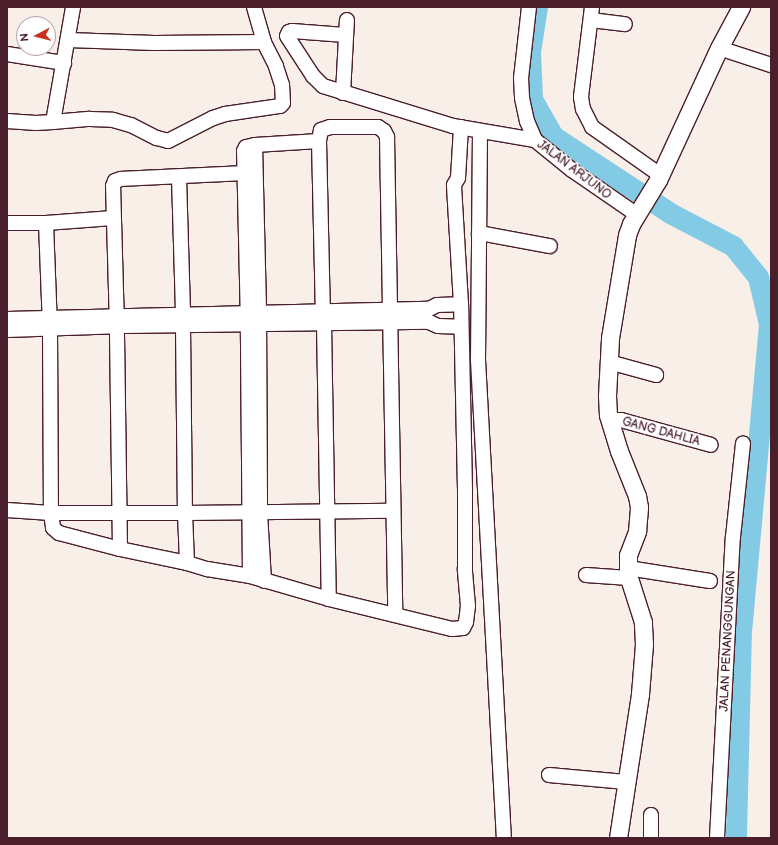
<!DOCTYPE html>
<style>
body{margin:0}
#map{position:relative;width:778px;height:845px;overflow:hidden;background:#f9efe9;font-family:"Balsamiq Sans",sans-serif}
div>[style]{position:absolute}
.river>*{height:21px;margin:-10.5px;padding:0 10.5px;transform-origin:10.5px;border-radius:10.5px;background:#83cbe4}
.roads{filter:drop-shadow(1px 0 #4a1f2b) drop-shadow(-1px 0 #4a1f2b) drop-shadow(0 1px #4a1f2b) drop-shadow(0 -1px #4a1f2b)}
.minor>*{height:14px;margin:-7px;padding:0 7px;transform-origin:7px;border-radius:7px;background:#fff}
.tertiary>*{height:17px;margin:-8.5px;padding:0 8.5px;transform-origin:8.5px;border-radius:8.5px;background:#fff}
span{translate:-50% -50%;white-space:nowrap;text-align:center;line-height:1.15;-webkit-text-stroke:3.5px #fff;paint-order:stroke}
.street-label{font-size:12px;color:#4a1f2b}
.frame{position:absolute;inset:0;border:8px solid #4a1f2b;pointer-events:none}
.north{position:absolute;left:16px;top:16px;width:40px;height:40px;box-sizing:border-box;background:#fff;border:1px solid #b7a5aa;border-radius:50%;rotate:263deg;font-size:11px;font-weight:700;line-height:16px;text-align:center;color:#4a1f2b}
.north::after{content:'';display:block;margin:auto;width:14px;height:18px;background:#c8321e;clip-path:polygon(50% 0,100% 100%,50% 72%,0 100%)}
</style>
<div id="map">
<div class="river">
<div style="left:537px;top:7px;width:45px;rotate:99deg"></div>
<div style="left:530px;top:51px;width:48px;rotate:87.6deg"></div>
<div style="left:532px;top:99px;width:43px;rotate:60.4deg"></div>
<div style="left:553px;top:136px;width:140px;rotate:33.3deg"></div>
<div style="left:670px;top:213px;width:71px;rotate:27.6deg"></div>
<div style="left:733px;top:246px;width:40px;rotate:51deg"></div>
<div style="left:758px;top:277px;width:48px;rotate:76.8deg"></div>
<div style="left:769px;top:324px;width:306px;rotate:95.2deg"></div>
<div style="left:741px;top:629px;width:209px;rotate:91.4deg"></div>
</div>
<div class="roads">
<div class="minor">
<div style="left:529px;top:7px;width:71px;rotate:96.4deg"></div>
<div style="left:521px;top:78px;width:20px;rotate:87deg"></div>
<div style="left:522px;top:98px;width:24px;rotate:78deg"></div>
<div style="left:527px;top:121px;width:21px;rotate:67deg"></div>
<div style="left:592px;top:7px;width:91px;rotate:97deg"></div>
<div style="left:581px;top:97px;width:12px;rotate:81deg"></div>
<div style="left:583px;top:109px;width:20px;rotate:63deg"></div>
<div style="left:592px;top:127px;width:83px;rotate:35.2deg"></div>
<div style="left:591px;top:20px;width:34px;rotate:7deg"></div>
<div style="left:345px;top:35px;width:53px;rotate:-175.7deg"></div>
<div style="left:292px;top:31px;width:3px;rotate:162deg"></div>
<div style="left:289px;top:32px;width:4px;rotate:117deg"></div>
<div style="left:287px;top:36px;width:48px;rotate:57deg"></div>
<div style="left:313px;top:76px;width:14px;rotate:45deg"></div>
<div style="left:323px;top:86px;width:136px;rotate:17.1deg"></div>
<div style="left:453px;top:126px;width:83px;rotate:9.7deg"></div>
<div style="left:535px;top:140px;width:48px;rotate:39deg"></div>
<div style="left:572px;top:170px;width:78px;rotate:34.5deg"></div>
<div style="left:68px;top:40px;width:86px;rotate:2deg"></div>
<div style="left:154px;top:43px;width:110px;rotate:-0.5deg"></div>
<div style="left:719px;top:48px;width:55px;rotate:18.1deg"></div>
<div style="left:7px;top:54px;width:58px;rotate:9deg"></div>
<div style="left:343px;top:93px;width:73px;rotate:-86.9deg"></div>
<div style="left:7px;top:121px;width:29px;rotate:4deg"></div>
<div style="left:36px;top:123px;width:17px;rotate:-3deg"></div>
<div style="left:53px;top:122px;width:117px;rotate:-80.1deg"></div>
<div style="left:53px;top:122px;width:37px;rotate:-5deg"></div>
<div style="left:90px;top:119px;width:23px;rotate:2deg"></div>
<div style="left:113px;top:120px;width:19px;rotate:16deg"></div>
<div style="left:131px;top:125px;width:29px;rotate:27deg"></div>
<div style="left:157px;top:138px;width:11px;rotate:15deg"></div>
<div style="left:168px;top:141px;width:51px;rotate:-27.1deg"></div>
<div style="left:213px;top:118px;width:13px;rotate:-18deg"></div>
<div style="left:225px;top:114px;width:56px;rotate:-8.3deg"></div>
<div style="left:280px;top:106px;width:4px;rotate:-45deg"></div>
<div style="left:283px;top:103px;width:18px;rotate:-93deg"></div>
<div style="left:282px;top:85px;width:20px;rotate:-108deg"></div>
<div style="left:276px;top:66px;width:27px;rotate:-117deg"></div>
<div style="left:264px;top:42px;width:36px;rotate:-106deg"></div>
<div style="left:480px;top:132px;width:228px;rotate:90.5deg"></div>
<div style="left:478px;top:360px;width:479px;rotate:86.9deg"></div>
<div style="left:319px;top:141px;width:170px;rotate:88.7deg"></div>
<div style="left:255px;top:145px;width:167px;rotate:88.6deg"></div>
<div style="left:259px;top:312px;width:201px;rotate:89.7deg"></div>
<div style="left:260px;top:513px;width:68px;rotate:86.6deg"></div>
<div style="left:179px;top:177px;width:137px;rotate:88.3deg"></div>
<div style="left:7px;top:223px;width:39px"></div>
<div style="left:46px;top:223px;width:67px;rotate:-4.3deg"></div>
<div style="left:46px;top:223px;width:106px;rotate:87.8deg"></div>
<div style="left:50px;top:329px;width:184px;rotate:89.7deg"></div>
<div style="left:51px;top:513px;width:15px;rotate:82deg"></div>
<div style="left:53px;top:528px;width:8px;rotate:40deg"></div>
<div style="left:59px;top:533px;width:63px;rotate:14.7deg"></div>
<div style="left:120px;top:549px;width:68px;rotate:11.8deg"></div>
<div style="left:479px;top:233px;width:72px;rotate:10.4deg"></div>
<div style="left:7px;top:319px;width:422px;rotate:-1.4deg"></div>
<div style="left:429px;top:309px;width:9px;rotate:-27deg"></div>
<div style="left:437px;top:305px;width:24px;rotate:-2deg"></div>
<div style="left:324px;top:324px;width:275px;rotate:89deg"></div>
<div style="left:183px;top:326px;width:187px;rotate:89.4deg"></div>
<div style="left:185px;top:513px;width:208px;rotate:-0.6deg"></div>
<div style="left:7px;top:330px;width:117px;rotate:-2deg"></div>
<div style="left:124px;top:326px;width:305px;rotate:-0.8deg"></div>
<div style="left:429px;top:322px;width:10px;rotate:24deg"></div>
<div style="left:438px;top:326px;width:23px;rotate:2deg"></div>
<div style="left:609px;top:362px;width:49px;rotate:15.5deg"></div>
<div style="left:610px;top:420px;width:11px"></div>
<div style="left:621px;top:420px;width:93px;rotate:15.5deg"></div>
<div style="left:7px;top:510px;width:44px;rotate:3.9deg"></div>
<div style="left:51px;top:513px;width:134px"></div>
<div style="left:185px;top:513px;width:50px;rotate:87.7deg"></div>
<div style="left:187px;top:563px;width:21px;rotate:17deg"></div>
<div style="left:207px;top:569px;width:44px;rotate:9.2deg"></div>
<div style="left:250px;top:576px;width:82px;rotate:16.2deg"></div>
<div style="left:329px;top:599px;width:127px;rotate:13.7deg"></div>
<div style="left:452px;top:629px;width:11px;rotate:-5deg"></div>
<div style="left:463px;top:628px;width:7px;rotate:-63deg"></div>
<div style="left:466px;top:622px;width:16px;rotate:-83deg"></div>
<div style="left:468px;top:606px;width:38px;rotate:-95deg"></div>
<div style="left:465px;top:568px;width:78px;rotate:-90deg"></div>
<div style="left:465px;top:490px;width:186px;rotate:-91.2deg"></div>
<div style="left:461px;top:304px;width:119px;rotate:-93.4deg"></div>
<div style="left:454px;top:185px;width:8px;rotate:-60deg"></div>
<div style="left:458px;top:178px;width:51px;rotate:-86.6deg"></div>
<div style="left:120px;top:549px;width:222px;rotate:-90.8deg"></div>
<div style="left:117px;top:327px;width:141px;rotate:-91.6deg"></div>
<div style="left:113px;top:186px;width:5px;rotate:-68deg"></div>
<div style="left:115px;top:181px;width:6px;rotate:-18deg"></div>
<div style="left:121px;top:179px;width:123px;rotate:-2.8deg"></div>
<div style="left:628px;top:568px;width:83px;rotate:9deg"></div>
<div style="left:586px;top:575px;width:43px;rotate:4deg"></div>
<div style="left:250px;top:576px;width:251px;rotate:-90.5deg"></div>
<div style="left:248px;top:325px;width:174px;rotate:-91.3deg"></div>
<div style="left:244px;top:151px;width:4px;rotate:-63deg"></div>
<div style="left:246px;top:147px;width:9px;rotate:-13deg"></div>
<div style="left:255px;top:145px;width:64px;rotate:-3.6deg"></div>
<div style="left:319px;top:141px;width:11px;rotate:-80deg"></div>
<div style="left:321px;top:130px;width:9px;rotate:-18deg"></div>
<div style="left:330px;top:127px;width:48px"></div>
<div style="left:378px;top:127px;width:7px;rotate:34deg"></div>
<div style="left:384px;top:131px;width:7px;rotate:63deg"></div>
<div style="left:387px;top:137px;width:477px;rotate:89deg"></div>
<div style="left:549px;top:775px;width:77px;rotate:5.2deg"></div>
<div style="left:651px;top:838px;width:23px;rotate:-90deg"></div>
<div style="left:717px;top:838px;width:301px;rotate:-87deg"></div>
<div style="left:733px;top:537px;width:94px;rotate:-83.9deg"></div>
</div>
<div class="tertiary">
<div style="left:618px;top:838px;width:146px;rotate:-81.3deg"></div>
<div style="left:640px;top:694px;width:50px;rotate:-85.4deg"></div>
<div style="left:644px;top:644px;width:22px;rotate:-93deg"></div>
<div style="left:643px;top:622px;width:46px;rotate:-107.7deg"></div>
<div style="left:629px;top:578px;width:10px;rotate:-96deg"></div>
<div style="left:628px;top:568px;width:13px;rotate:-90deg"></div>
<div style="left:628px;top:555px;width:26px;rotate:-69deg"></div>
<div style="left:637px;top:531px;width:24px;rotate:-85deg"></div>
<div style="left:639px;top:507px;width:11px;rotate:-100deg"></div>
<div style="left:637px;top:496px;width:48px;rotate:-111.8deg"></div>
<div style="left:619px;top:451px;width:38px;rotate:-107deg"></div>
<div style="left:608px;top:415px;width:19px;rotate:-93deg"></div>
<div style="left:607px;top:396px;width:58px;rotate:-87deg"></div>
<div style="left:610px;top:338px;width:104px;rotate:-80.6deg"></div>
<div style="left:627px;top:235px;width:12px;rotate:-70deg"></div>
<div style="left:631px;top:224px;width:52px;rotate:-58.5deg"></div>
<div style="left:658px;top:180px;width:145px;rotate:-65.2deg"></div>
<div style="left:719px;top:48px;width:47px;rotate:-61.8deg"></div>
</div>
</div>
<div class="street-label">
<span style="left:574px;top:170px;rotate:37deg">JALAN ARJUNO</span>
<span style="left:661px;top:432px;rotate:15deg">GANG DAHLIA</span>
<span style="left:728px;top:641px;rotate:-87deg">JALAN PENANGGUNGAN</span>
</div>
<div class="frame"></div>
<div class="north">N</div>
</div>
